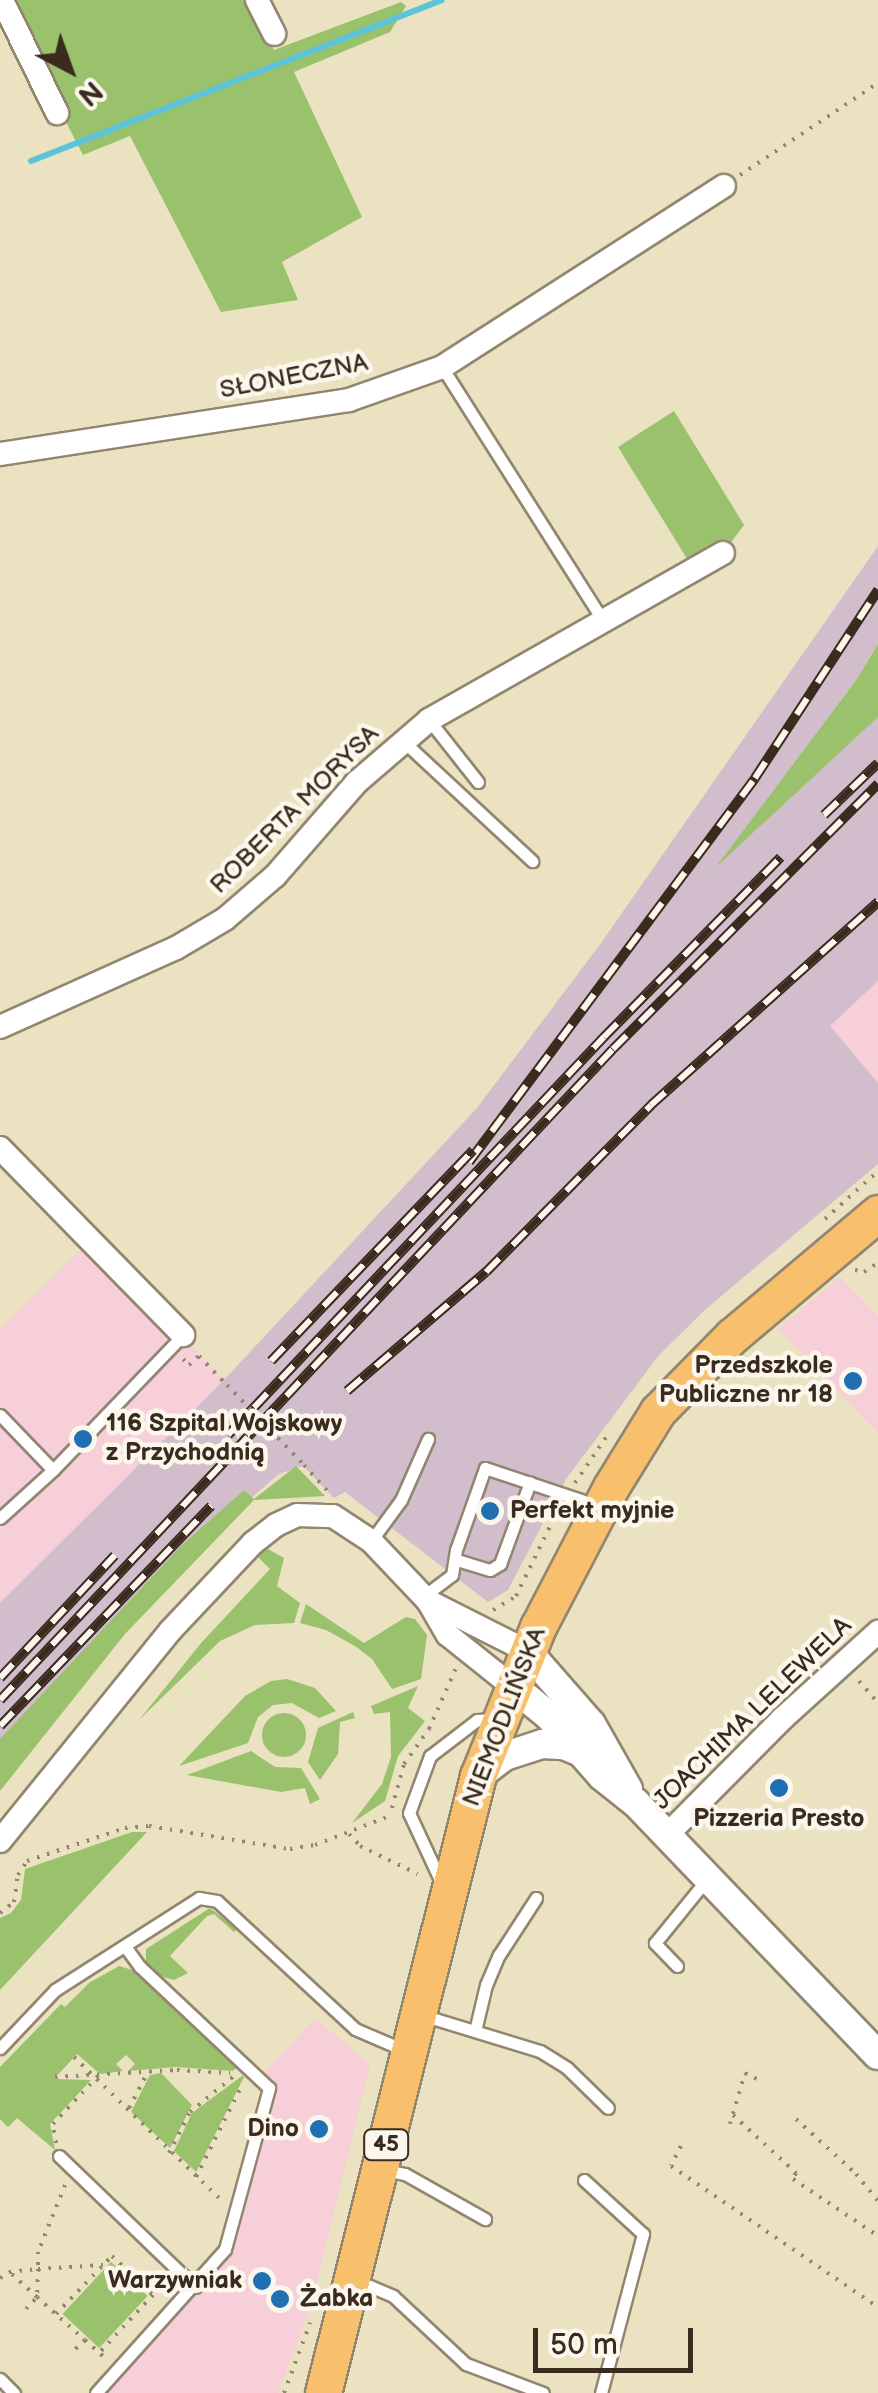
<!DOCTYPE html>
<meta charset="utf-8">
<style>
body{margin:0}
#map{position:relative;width:878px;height:2393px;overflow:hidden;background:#ebe2c1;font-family:"Balsamiq Sans",sans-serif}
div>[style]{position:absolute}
.built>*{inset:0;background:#f6cfd9}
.industrial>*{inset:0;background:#d1bdcb}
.green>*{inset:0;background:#9ac16c;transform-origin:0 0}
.round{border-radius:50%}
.stream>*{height:6px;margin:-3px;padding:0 3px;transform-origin:3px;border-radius:3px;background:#5cc3d9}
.path>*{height:4px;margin-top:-2px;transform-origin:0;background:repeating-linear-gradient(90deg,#938670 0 2.5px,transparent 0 10.5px)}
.roads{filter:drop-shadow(2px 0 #938670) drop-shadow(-2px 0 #938670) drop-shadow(0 2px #938670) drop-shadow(0 -2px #938670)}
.service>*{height:11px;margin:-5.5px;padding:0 5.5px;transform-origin:5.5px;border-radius:5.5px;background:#fff}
.minor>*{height:22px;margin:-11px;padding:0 11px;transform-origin:11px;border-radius:11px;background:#fff}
.tertiary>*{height:28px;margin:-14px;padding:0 14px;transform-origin:14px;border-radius:14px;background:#fff}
.primary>*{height:35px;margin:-17.5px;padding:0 17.5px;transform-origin:17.5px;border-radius:17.5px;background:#f8bf6c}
.rail>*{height:10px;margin-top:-5px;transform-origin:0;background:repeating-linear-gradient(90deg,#fbf7ec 0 19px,#3b2a1e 0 38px);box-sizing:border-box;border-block:2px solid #3b2a1e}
.path-bridge>*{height:4px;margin-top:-2px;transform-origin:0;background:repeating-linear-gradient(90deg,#938670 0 2.5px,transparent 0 10.5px)}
.dots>*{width:28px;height:28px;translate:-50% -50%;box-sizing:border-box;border:5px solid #fbf7ec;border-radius:50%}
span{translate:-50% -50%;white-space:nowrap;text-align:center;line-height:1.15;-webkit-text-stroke:9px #fbf7ec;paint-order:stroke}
.shield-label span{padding:2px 8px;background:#fbf7ec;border:2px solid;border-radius:8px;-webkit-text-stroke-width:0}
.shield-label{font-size:22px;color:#3b2a1e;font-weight:700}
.street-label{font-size:25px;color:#3b2a1e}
.poi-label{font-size:25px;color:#3b2a1e;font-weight:700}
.right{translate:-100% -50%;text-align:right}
.left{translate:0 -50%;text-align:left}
.north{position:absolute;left:20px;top:20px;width:100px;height:100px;-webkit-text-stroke:8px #fbf7ec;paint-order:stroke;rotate:139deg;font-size:28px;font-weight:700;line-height:40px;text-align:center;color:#3b2a1e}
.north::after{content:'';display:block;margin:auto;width:35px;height:45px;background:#3b2a1e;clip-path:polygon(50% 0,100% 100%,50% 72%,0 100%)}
.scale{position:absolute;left:533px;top:2328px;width:160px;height:45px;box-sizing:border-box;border:5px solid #3b2a1e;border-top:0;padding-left:12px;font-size:30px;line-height:35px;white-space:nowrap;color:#3b2a1e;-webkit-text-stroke:8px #fbf7ec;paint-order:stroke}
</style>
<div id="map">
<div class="built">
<div style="clip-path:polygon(878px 981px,878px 1083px,829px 1026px)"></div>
<div style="clip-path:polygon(90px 1240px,224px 1380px,0 1603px,0 1329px)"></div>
<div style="clip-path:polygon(840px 1277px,878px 1316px,878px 1433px,778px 1329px)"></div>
<div style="clip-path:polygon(315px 2018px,370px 2064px,311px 2306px,278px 2393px,96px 2393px,225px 2249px,266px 2071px)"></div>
</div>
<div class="industrial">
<div style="clip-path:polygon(878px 546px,878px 644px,857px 679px,722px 860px,878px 717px,878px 981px,830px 1026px,878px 1083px,878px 1164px,706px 1309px,659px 1355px,566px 1479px,508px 1590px,488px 1602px,345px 1492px,334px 1498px,303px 1466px,279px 1474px,194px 1547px,0 1741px,0 1603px,224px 1380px,477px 1108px,601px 943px)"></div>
</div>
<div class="green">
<div style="clip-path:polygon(3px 0,248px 0,274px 50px,401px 2px,406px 6px,390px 32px,294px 72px,362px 217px,282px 262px,298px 300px,221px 312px,130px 136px,83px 155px)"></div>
<div style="clip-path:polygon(674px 411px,744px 525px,723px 553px,694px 570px,618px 447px)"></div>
<div style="clip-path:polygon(878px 644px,878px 717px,716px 867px,857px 679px)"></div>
<div style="clip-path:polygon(296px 1466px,325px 1496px,254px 1500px,125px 1634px,0 1791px,0 1739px,180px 1547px,244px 1490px,254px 1499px)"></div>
<div style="clip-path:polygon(268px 1549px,284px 1558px,277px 1586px,300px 1603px,294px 1623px,255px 1625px,220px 1641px,139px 1720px,202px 1642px,270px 1569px,255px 1554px)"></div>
<div style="clip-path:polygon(306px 1604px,364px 1643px,406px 1617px,415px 1619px,427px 1635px,421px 1679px,392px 1689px,372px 1659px,355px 1646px,326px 1630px,300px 1623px)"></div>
<div style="clip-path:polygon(287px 1679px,315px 1688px,336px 1711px,319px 1718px,292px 1703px,273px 1705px,258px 1717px,248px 1743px,179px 1766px,245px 1696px,271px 1681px)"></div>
<div style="clip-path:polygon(418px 1686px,408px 1708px,425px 1721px,398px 1756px,385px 1801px,352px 1823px,382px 1784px,391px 1757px,390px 1712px,374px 1714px,371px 1706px)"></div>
<div style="clip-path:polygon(353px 1712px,355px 1718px,340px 1722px,338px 1754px,320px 1780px,308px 1762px,318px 1728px)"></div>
<div class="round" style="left:262px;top:1713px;width:44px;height:44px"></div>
<div style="clip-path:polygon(251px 1751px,275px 1767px,301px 1768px,320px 1799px,310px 1804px,305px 1788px,281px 1792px,187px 1775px)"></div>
<div style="clip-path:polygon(132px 1832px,147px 1832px,0 1990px,0 1918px,11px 1913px,21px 1900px,25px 1869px)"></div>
<div style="clip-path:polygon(210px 1908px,237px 1929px,234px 1932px,214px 1914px,207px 1916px,170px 1956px,188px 1973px,174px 1980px,156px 1975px,146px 1961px,146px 1949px)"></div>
<div style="clip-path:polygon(119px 1966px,139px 1972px,238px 2066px,233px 2071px,176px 2067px,128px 2071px,135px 2064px,126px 2055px,116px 2064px,123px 2071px,100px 2074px,77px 2054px,54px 2079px,91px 2080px,50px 2124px,55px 2150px,17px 2118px,8px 2127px,0 2119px,0 2067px,61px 2004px,65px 2007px,89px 1983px)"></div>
<div style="clip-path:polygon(161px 2073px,192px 2105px,170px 2148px,131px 2112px,150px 2075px)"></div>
<div style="clip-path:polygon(242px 2076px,244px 2077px,196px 2172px,174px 2151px,192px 2113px)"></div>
<div style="left:111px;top:2262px;width:50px;height:71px;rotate:43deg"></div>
</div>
<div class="stream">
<div style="left:31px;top:161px;width:441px;rotate:-21.4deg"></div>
</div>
<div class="path">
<div style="left:740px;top:175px;width:166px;rotate:-33.7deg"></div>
<div style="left:825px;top:1219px;width:72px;rotate:-42.2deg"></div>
<div style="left:855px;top:1270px;width:9px;rotate:13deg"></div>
<div style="left:864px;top:1272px;width:17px;rotate:-33deg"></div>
<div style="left:183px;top:1359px;width:8px;rotate:45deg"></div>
<div style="left:189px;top:1365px;width:13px;rotate:-42deg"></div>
<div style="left:199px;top:1356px;width:40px;rotate:46deg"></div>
<div style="left:304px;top:1465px;width:40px;rotate:48deg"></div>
<div style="left:575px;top:1483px;width:60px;rotate:-55.8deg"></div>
<div style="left:493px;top:1610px;width:27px;rotate:-31deg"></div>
<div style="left:516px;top:1596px;width:98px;rotate:-64deg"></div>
<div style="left:859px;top:1681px;width:29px;rotate:49deg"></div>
<div style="left:392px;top:1808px;width:46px;rotate:-74.7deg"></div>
<div style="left:404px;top:1764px;width:43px;rotate:-54.5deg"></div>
<div style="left:429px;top:1729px;width:67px;rotate:-66.1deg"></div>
<div style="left:349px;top:1834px;width:16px;rotate:47deg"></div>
<div style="left:360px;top:1846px;width:64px;rotate:25.8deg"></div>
<div style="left:0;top:1913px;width:18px;rotate:-38deg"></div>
<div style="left:14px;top:1902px;width:27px;rotate:-82deg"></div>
<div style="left:18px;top:1875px;width:17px;rotate:-57deg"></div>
<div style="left:27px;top:1861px;width:103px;rotate:-18.6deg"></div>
<div style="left:125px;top:1828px;width:24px;rotate:-5deg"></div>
<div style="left:149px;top:1826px;width:143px;rotate:9.3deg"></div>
<div style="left:290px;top:1849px;width:25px;rotate:-9deg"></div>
<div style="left:315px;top:1845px;width:83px;rotate:-21.3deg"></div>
<div style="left:74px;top:2057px;width:205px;rotate:44.2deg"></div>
<div style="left:55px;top:2077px;width:122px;rotate:-3.3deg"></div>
<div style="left:177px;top:2070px;width:53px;rotate:3.2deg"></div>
<div style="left:129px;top:2108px;width:41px;rotate:-62.2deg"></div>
<div style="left:733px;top:2115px;width:86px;rotate:42.6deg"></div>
<div style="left:796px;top:2173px;width:7px;rotate:117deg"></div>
<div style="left:793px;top:2179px;width:102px;rotate:33.8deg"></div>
<div style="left:796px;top:2119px;width:81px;rotate:42.5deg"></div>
<div style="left:856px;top:2174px;width:35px;rotate:51deg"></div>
<div style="left:730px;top:2124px;width:53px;rotate:-73.6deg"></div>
<div style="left:745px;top:2073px;width:20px;rotate:27deg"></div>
<div style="left:56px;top:2143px;width:19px;rotate:-99deg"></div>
<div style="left:53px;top:2124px;width:66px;rotate:-46.8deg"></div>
<div style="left:681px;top:2146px;width:22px;rotate:117deg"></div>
<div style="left:671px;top:2166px;width:250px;rotate:34.3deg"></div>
<div style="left:169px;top:2153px;width:46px;rotate:-62.9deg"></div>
<div style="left:190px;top:2112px;width:57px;rotate:-39.3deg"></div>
<div style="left:196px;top:2177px;width:105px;rotate:-63.4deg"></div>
<div style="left:65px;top:2185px;width:72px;rotate:111.9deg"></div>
<div style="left:38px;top:2252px;width:17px;rotate:90deg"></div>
<div style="left:38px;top:2269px;width:65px;rotate:-3.5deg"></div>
<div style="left:0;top:2278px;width:11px;rotate:-34deg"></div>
<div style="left:9px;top:2272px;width:29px;rotate:-6deg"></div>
<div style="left:38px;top:2269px;width:28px;rotate:92deg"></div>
<div style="left:37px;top:2297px;width:38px;rotate:-138deg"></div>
<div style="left:26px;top:2309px;width:16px;rotate:-47deg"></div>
<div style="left:37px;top:2297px;width:64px;rotate:41.9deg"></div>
<div style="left:85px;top:2340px;width:18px;rotate:137deg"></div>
<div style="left:56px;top:2314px;width:81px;rotate:-46deg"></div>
<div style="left:112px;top:2256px;width:57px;rotate:43.6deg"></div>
<div style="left:153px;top:2295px;width:79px;rotate:133deg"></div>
<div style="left:85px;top:2340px;width:30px;rotate:42deg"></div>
<div style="left:284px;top:2393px;width:75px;rotate:-69.6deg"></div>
</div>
<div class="roads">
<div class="service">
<div style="left:442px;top:367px;width:297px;rotate:57.6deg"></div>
<div style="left:429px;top:720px;width:79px;rotate:51.7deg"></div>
<div style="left:402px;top:740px;width:178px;rotate:42.9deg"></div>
<div style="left:0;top:1415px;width:76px;rotate:46.1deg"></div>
<div style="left:0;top:1518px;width:72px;rotate:-42.2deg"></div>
<div style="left:53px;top:1470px;width:187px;rotate:-46.1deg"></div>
<div style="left:371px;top:1541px;width:51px;rotate:-53.8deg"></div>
<div style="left:401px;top:1500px;width:67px;rotate:-66.1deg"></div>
<div style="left:457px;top:1560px;width:34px;rotate:17deg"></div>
<div style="left:490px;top:1570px;width:12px;rotate:-31deg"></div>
<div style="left:500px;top:1564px;width:87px;rotate:-69.9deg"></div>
<div style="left:424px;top:1596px;width:35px;rotate:-37deg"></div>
<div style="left:452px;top:1575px;width:25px;rotate:-81deg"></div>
<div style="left:456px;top:1550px;width:87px;rotate:-70.5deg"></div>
<div style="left:485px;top:1468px;width:117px;rotate:18.4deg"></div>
<div style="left:442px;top:1884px;width:78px;rotate:-114.9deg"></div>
<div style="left:409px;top:1813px;width:61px;rotate:-69.8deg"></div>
<div style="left:430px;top:1756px;width:59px;rotate:-37.5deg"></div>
<div style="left:477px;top:1720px;width:17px;rotate:-3deg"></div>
<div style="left:677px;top:1966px;width:32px;rotate:-134deg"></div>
<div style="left:655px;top:1943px;width:82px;rotate:-50.9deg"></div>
<div style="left:422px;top:2015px;width:123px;rotate:17deg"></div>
<div style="left:540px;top:2051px;width:32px;rotate:32deg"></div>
<div style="left:567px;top:2068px;width:57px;rotate:44.3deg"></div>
<div style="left:475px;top:2031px;width:47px;rotate:-76.6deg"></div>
<div style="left:486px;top:1985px;width:33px;rotate:-67deg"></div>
<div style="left:499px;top:1955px;width:68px;rotate:-57deg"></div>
<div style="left:0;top:2048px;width:80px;rotate:-46.5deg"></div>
<div style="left:55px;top:1990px;width:171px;rotate:-32.6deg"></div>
<div style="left:199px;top:1898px;width:18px;rotate:9deg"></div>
<div style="left:217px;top:1901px;width:188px;rotate:42.8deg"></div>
<div style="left:355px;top:2029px;width:53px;rotate:23.2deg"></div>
<div style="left:59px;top:2156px;width:189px;rotate:43.9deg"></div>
<div style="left:384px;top:2170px;width:21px;rotate:11deg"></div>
<div style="left:405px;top:2174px;width:92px;rotate:29.4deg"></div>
<div style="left:584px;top:2180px;width:80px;rotate:42.5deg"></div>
<div style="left:643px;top:2234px;width:164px;rotate:104.8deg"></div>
<div style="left:358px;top:2281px;width:38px;rotate:23deg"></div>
<div style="left:393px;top:2296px;width:100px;rotate:43deg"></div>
<div style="left:466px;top:2364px;width:82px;rotate:20.6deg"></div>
<div style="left:0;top:2379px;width:20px;rotate:45deg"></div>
<div style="left:96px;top:2393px;width:193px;rotate:-48.1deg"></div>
<div style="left:225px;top:2249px;width:167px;rotate:-74.7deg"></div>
<div style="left:269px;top:2088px;width:177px;rotate:-136.8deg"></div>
<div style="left:140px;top:1967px;width:26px;rotate:-126deg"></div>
</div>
<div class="minor">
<div style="left:2px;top:0;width:126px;rotate:64deg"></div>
<div style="left:257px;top:0;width:38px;rotate:63deg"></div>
<div style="left:0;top:454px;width:353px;rotate:-8.8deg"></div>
<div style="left:349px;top:400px;width:99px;rotate:-19.5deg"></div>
<div style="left:442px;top:367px;width:335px;rotate:-32.7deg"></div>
<div style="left:0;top:1027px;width:193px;rotate:-24.2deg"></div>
<div style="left:176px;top:948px;width:57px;rotate:-30.6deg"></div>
<div style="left:225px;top:919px;width:66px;rotate:-40.7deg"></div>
<div style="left:275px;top:876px;width:125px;rotate:-48.9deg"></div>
<div style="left:357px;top:782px;width:95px;rotate:-40.7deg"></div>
<div style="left:429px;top:720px;width:338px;rotate:-29.6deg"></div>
<div style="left:0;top:1148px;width:262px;rotate:45.6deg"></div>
<div style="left:428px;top:1601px;width:111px;rotate:26.8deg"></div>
<div style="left:666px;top:1836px;width:165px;rotate:-45.2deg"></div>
<div style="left:782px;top:1719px;width:130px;rotate:-42.2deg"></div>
<div style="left:0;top:1841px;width:270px;rotate:-51deg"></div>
<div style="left:170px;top:1631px;width:121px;rotate:-46.7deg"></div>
<div style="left:253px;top:1543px;width:29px;rotate:-38deg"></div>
<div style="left:276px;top:1525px;width:23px;rotate:-25deg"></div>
<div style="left:297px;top:1515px;width:36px;rotate:2deg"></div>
<div style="left:333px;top:1516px;width:45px;rotate:33.3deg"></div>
<div style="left:371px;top:1541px;width:83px;rotate:46.5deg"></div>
<div style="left:428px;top:1601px;width:39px;rotate:60deg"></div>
<div style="left:448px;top:1635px;width:82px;rotate:38.6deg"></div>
</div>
<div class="tertiary">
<div style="left:527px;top:1651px;width:97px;rotate:48.8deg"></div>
<div style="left:591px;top:1724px;width:75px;rotate:60.4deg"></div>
<div style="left:512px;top:1686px;width:48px;rotate:39deg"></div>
<div style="left:549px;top:1716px;width:80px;rotate:48.5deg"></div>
<div style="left:602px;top:1776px;width:43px;rotate:38.5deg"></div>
<div style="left:636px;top:1803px;width:349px;rotate:46.2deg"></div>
<div style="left:478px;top:1776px;width:34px;rotate:-37deg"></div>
<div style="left:505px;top:1756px;width:39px;rotate:-18deg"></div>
<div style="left:542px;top:1744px;width:22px;rotate:3deg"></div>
<div style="left:564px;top:1745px;width:15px;rotate:23deg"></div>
</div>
<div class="primary">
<div style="left:323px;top:2393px;width:636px;rotate:-75.9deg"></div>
<div style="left:478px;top:1776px;width:161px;rotate:-68.1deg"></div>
<div style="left:538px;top:1627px;width:158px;rotate:-62.5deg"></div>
<div style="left:611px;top:1487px;width:89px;rotate:-58.3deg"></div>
<div style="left:658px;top:1411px;width:105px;rotate:-45.4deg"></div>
<div style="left:732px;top:1336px;width:191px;rotate:-40.1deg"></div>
</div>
</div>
<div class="rail">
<div style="left:824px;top:815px;width:75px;rotate:-43.9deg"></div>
<div style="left:469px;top:1162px;width:479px;rotate:-53.3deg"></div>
<div style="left:755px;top:778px;width:225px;rotate:-56.8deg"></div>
<div style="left:271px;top:1361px;width:292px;rotate:-46.2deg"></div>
<div style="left:347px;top:1391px;width:183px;rotate:-40.6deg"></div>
<div style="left:486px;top:1272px;width:235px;rotate:-45.3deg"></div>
<div style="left:651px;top:1105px;width:305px;rotate:-41.8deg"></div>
<div style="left:228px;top:1435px;width:548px;rotate:-46.63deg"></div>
<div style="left:604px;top:1037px;width:252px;rotate:-45.5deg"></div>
<div style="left:0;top:1678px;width:168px;rotate:-46.9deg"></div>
<div style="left:0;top:1700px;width:894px;rotate:-46.72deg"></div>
<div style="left:613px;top:1049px;width:375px;rotate:-45deg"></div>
<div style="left:0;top:1726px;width:305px;rotate:-46.2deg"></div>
</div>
<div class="path-bridge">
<div style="left:227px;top:1385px;width:111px;rotate:46.1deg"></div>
</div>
<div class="dots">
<div style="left:853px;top:1381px;background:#1f6fb2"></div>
<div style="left:83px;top:1439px;background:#1f6fb2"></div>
<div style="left:490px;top:1511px;background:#1f6fb2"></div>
<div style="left:779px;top:1788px;background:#1f6fb2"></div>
<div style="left:319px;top:2129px;background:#1f6fb2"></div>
<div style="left:262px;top:2281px;background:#1f6fb2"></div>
<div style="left:280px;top:2299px;background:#1f6fb2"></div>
</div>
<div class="shield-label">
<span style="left:386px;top:2145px">45</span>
</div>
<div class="street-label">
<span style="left:294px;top:377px;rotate:-11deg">SŁONECZNA</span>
<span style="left:295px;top:810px;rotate:-45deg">ROBERTA MORYSA</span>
<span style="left:753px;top:1714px;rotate:-44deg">JOACHIMA LELEWELA</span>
<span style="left:505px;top:1717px;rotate:-69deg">NIEMODLIŃSKA</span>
</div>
<div class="poi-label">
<span class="right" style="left:833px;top:1381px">Przedszkole<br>Publiczne nr 18</span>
<span class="left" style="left:106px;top:1439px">116 Szpital Wojskowy<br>z Przychodnią</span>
<span class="left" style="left:510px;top:1511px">Perfekt myjnie</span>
<span style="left:779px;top:1819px">Pizzeria Presto</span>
<span class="right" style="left:299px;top:2129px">Dino</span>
<span class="right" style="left:242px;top:2281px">Warzywniak</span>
<span class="left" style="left:300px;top:2299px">Żabka</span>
</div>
<div class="north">N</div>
<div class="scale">50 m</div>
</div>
